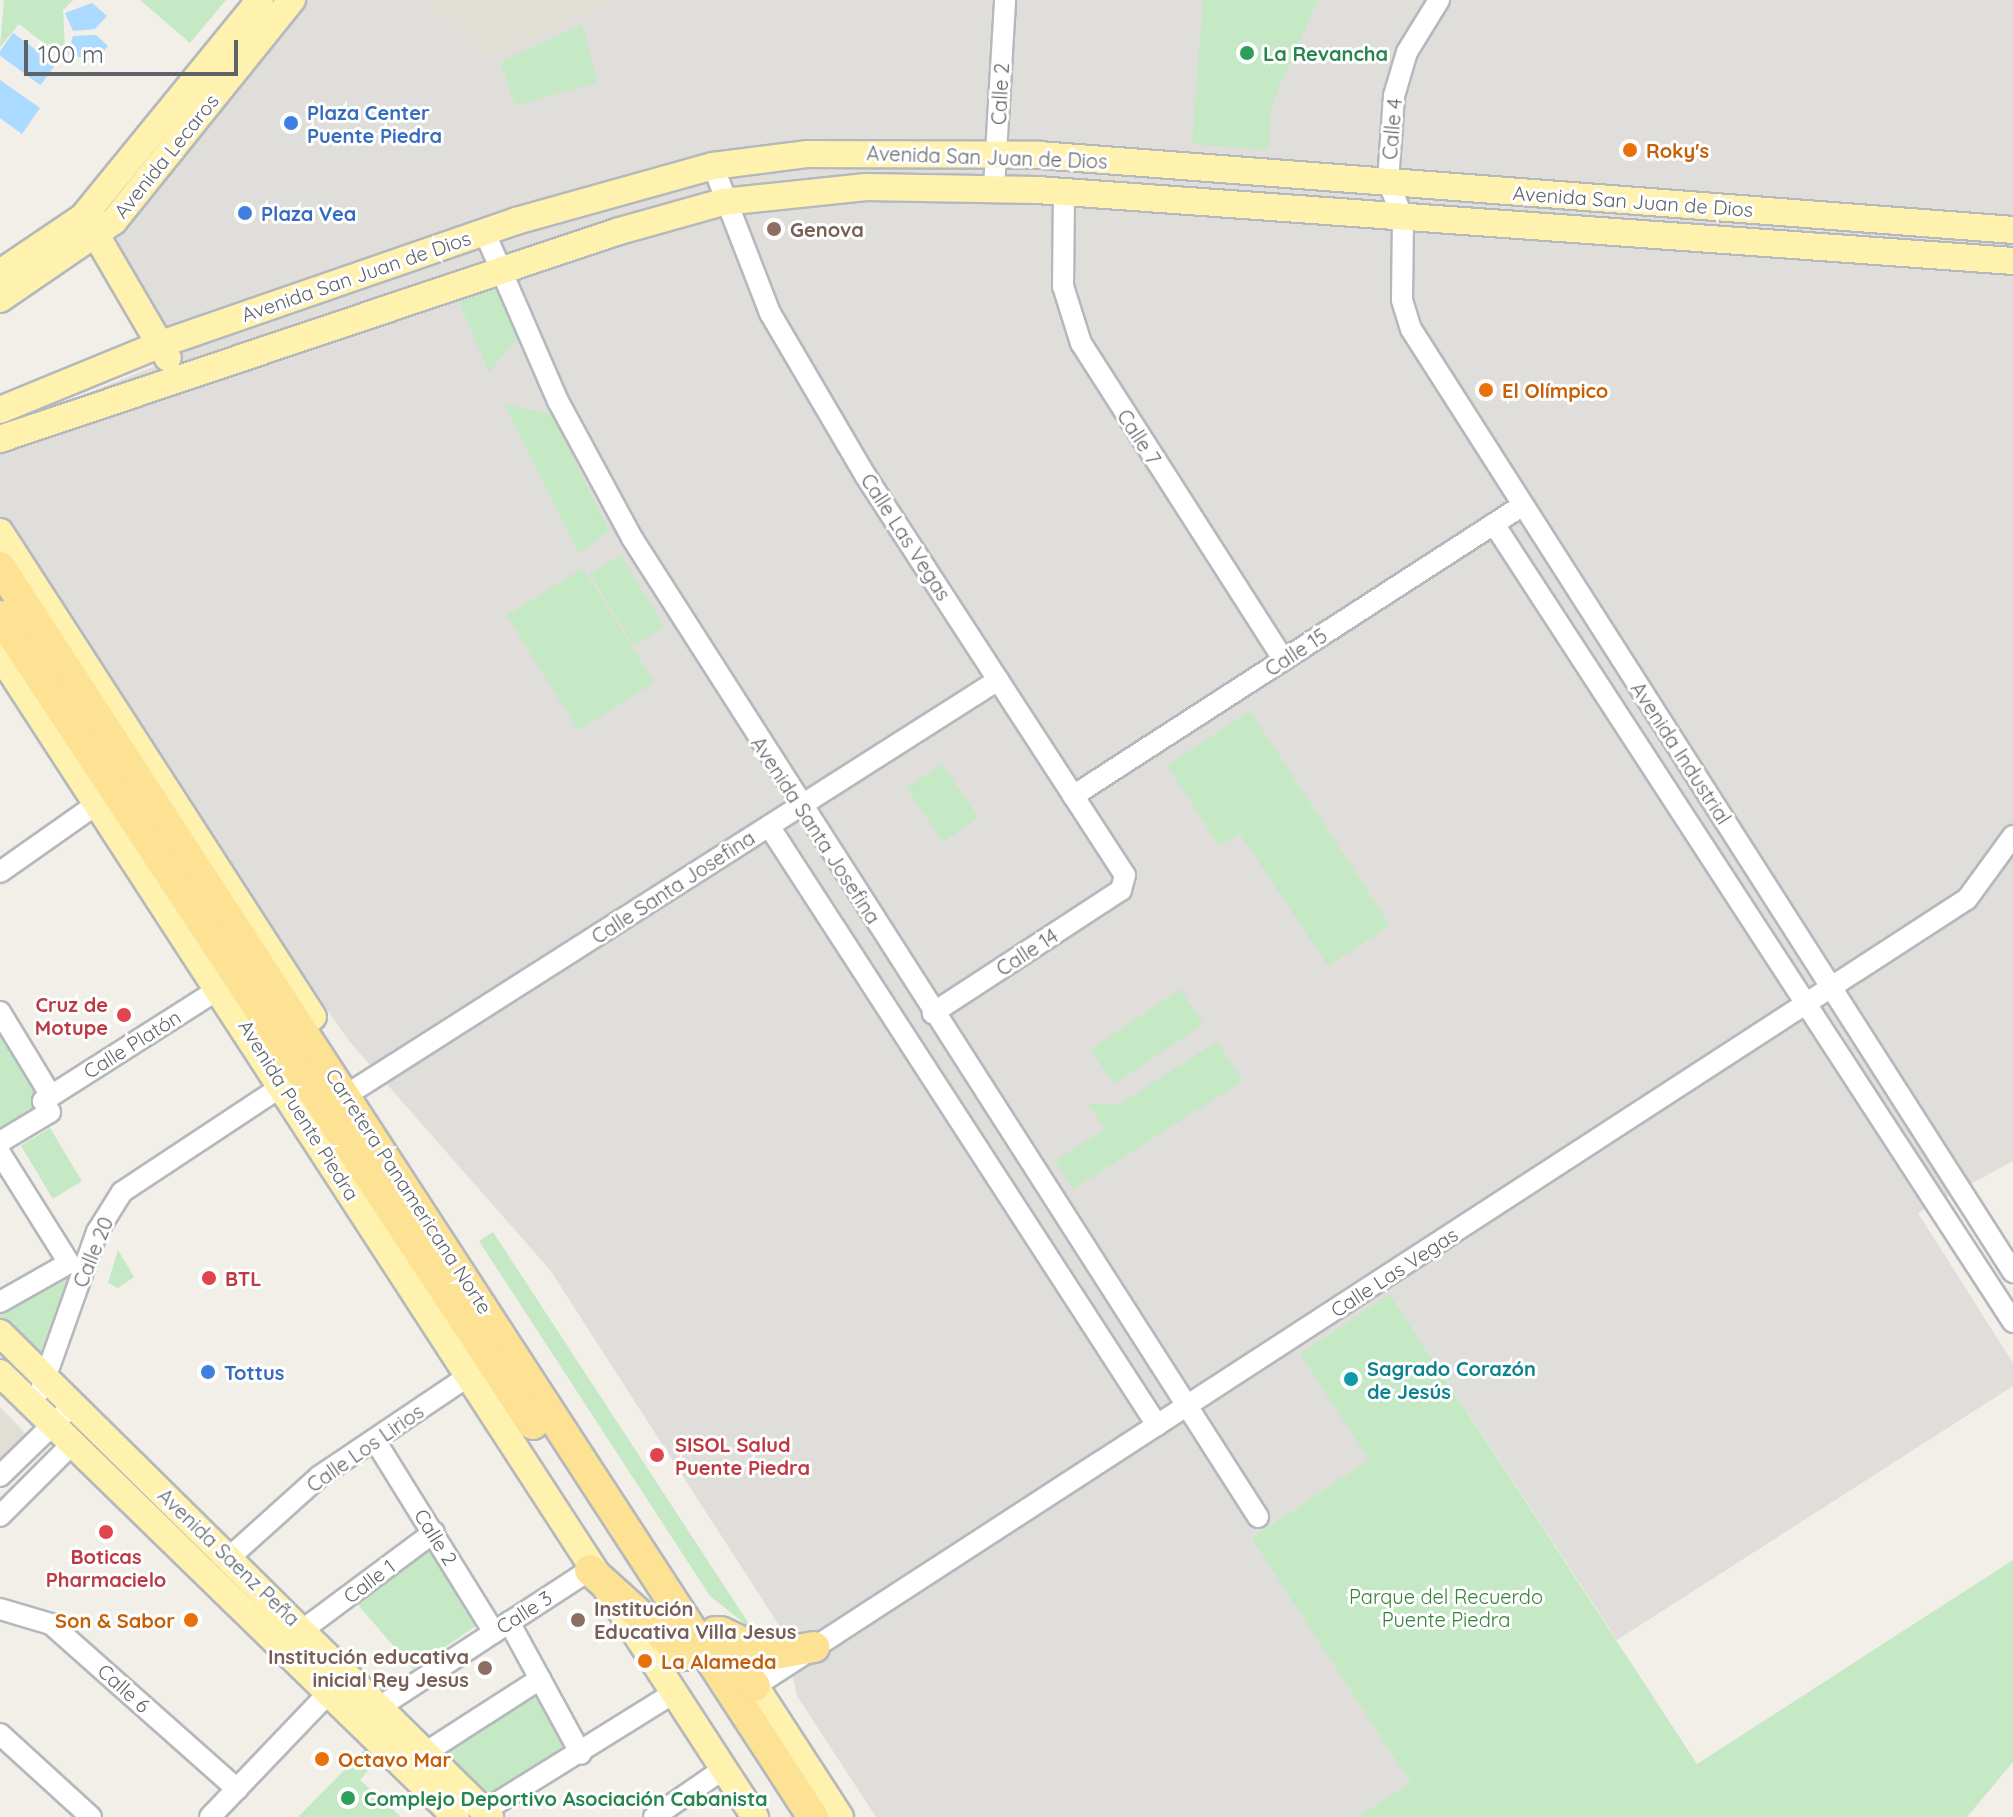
<!DOCTYPE html>
<meta charset="utf-8">
<style>
body{margin:0}
#map{position:relative;width:2013px;height:1817px;overflow:hidden;background:#f1efe8;font-family:Quicksand,sans-serif}
div>[style]{position:absolute}
.industrial>*{inset:0;background:#e0deda}
.education>*{inset:0;background:#e1ded6}
.green>*{inset:0;background:#c5e8c5;transform-origin:0 0}
.water>*{inset:0;background:#aadaff;transform-origin:0 0}
.roads{filter:drop-shadow(2px 0 #b5b8bc) drop-shadow(-2px 0 #b5b8bc) drop-shadow(0 2px #b5b8bc) drop-shadow(0 -2px #b5b8bc)}
.minor>*{height:20px;margin:-10px;padding:0 10px;transform-origin:10px;border-radius:10px;background:#fff}
.major>*{height:26px;margin:-13px;padding:0 13px;transform-origin:13px;border-radius:13px;background:#fff2af}
.highway>*{height:30px;margin:-15px;padding:0 15px;transform-origin:15px;border-radius:15px;background:#fde293}
.dots>*{width:22px;height:22px;translate:-50% -50%;box-sizing:border-box;border:4px solid #fff;border-radius:50%}
span{translate:-50% -50%;white-space:nowrap;text-align:center;line-height:1.15;-webkit-text-stroke:6px #fff;paint-order:stroke}
.leisure-label{font-size:20px;color:#27864d;font-weight:700}
.left{translate:0 -50%;text-align:left}
.street-label{font-size:20px;color:#5f6368}
.shop-label{font-size:20px;color:#366cbe;font-weight:700}
.food-label{font-size:20px;color:#c56008;font-weight:700}
.right{translate:-100% -50%;text-align:right}
.education-label{font-size:20px;color:#785e54;font-weight:700}
.health-label{font-size:20px;color:#be3a42;font-weight:700}
.culture-label{font-size:20px;color:#0d838f;font-weight:700}
.park-label{font-size:20px;color:#348238}
.scale{position:absolute;left:24px;top:40px;width:214px;height:36px;box-sizing:border-box;border:4px solid #5f6368;border-top:0;padding-left:10px;font-size:24px;line-height:28px;white-space:nowrap;color:#5f6368;-webkit-text-stroke:6px #fff;paint-order:stroke}
</style>
<div id="map">
<div class="industrial">
<div style="clip-path:polygon(275px 0,2013px 0,2013px 1161px,1918px 1213px,2013px 1363px,2013px 1386px,1617px 1640px,1390px 1294px,1301px 1354px,1370px 1460px,1251px 1538px,1412px 1783px,1356px 1817px,876px 1817px,797px 1696px,782px 1630px,550px 1270px,349px 1041px,0 546px,0 428px,170px 360px,112px 239px,125px 181px)"></div>
</div>
<div class="education">
<div style="clip-path:polygon(420px 0,614px 0,493px 60px)"></div>
<div style="clip-path:polygon(0 1407px,26px 1434px,0 1459px)"></div>
</div>
<div class="green">
<div style="clip-path:polygon(4px 0,73px 0,63px 10px,65px 49px,59px 55px,19px 24px,0 47px)"></div>
<div style="clip-path:polygon(140px 0,226px 0,190px 43px)"></div>
<div style="clip-path:polygon(1203px 0,1318px 0,1272px 104px,1268px 150px,1192px 144px)"></div>
<div style="clip-path:polygon(582px 24px,597px 82px,515px 106px,501px 62px)"></div>
<div style="clip-path:polygon(494px 280px,519px 337px,489px 372px,456px 295px)"></div>
<div style="clip-path:polygon(504px 404px,553px 415px,609px 531px,579px 554px)"></div>
<div style="left:621px;top:555px;width:84px;height:36px;rotate:59deg"></div>
<div style="left:583px;top:568px;width:135px;height:90px;rotate:58deg"></div>
<div style="clip-path:polygon(1250px 711px,1390px 925px,1328px 966px,1240px 834px,1219px 846px,1167px 765px)"></div>
<div style="left:942px;top:764px;width:65px;height:43px;rotate:56deg"></div>
<div style="left:1180px;top:989px;width:42px;height:108px;rotate:56deg"></div>
<div style="clip-path:polygon(0 1015px,47px 1111px,0 1142px)"></div>
<div style="clip-path:polygon(1217px 1041px,1243px 1081px,1073px 1189px,1055px 1161px,1105px 1129px,1088px 1104px,1120px 1104px)"></div>
<div style="left:50px;top:1128px;width:62px;height:34px;rotate:59deg"></div>
<div style="clip-path:polygon(493px 1232px,753px 1630px,710px 1596px,479px 1241px)"></div>
<div style="clip-path:polygon(118px 1250px,134px 1277px,118px 1288px,108px 1283px)"></div>
<div style="clip-path:polygon(71px 1267px,41px 1358px,0 1329px,0 1308px)"></div>
<div style="clip-path:polygon(1390px 1294px,1697px 1764px,2013px 1560px,2013px 1762px,1967px 1817px,1356px 1817px,1411px 1783px,1251px 1538px,1369px 1460px,1300px 1354px)"></div>
<div style="clip-path:polygon(432px 1547px,480px 1623px,413px 1669px,354px 1600px)"></div>
<div style="clip-path:polygon(543px 1674px,585px 1746px,477px 1816px,419px 1757px)"></div>
<div style="clip-path:polygon(367px 1747px,379px 1758px,360px 1780px,401px 1817px,298px 1817px)"></div>
</div>
<div class="water">
<div style="clip-path:polygon(92px 3px,107px 16px,95px 29px,73px 31px,65px 13px)"></div>
<div style="left:13px;top:33px;width:53px;height:26px;rotate:36deg"></div>
<div style="clip-path:polygon(96px 35px,108px 46px,95px 61px,68px 54px,73px 36px)"></div>
<div style="clip-path:polygon(0 80px,40px 108px,22px 134px,0 118px)"></div>
</div>
<div class="roads">
<div class="minor">
<div style="left:1439px;top:0;width:61px;rotate:121.6deg"></div>
<div style="left:1407px;top:52px;width:46px;rotate:106.5deg"></div>
<div style="left:1394px;top:96px;width:86px;rotate:94deg"></div>
<div style="left:1388px;top:182px;width:38px;rotate:67deg"></div>
<div style="left:1403px;top:217px;width:83px;rotate:90.7deg"></div>
<div style="left:1402px;top:300px;width:30px;rotate:73deg"></div>
<div style="left:1411px;top:329px;width:1119px;rotate:57.45deg"></div>
<div style="left:713px;top:166px;width:158px;rotate:68.8deg"></div>
<div style="left:770px;top:313px;width:188px;rotate:59.6deg"></div>
<div style="left:865px;top:475px;width:477px;rotate:57deg"></div>
<div style="left:1125px;top:875px;width:16px;rotate:105deg"></div>
<div style="left:1121px;top:890px;width:225px;rotate:146.8deg"></div>
<div style="left:994px;top:187px;width:187px;rotate:-86.6deg"></div>
<div style="left:1064px;top:192px;width:94px;rotate:90.6deg"></div>
<div style="left:1063px;top:286px;width:60px;rotate:72.5deg"></div>
<div style="left:1081px;top:343px;width:376px;rotate:57.4deg"></div>
<div style="left:484px;top:231px;width:185px;rotate:66.5deg"></div>
<div style="left:558px;top:401px;width:156px;rotate:61.6deg"></div>
<div style="left:632px;top:538px;width:1162px;rotate:57.4deg"></div>
<div style="left:1494px;top:524px;width:952px;rotate:56.96deg"></div>
<div style="left:1073px;top:796px;width:532px;rotate:-32.88deg"></div>
<div style="left:769px;top:826px;width:714px;rotate:57.07deg"></div>
<div style="left:0;top:872px;width:120px;rotate:-35.1deg"></div>
<div style="left:0;top:1012px;width:98px;rotate:58.7deg"></div>
<div style="left:348px;top:1094px;width:771px;rotate:-32.49deg"></div>
<div style="left:0;top:1142px;width:58px;rotate:-31deg"></div>
<div style="left:50px;top:1112px;width:13px;rotate:-122deg"></div>
<div style="left:43px;top:1101px;width:212px;rotate:-32.5deg"></div>
<div style="left:0;top:1153px;width:130px;rotate:57.9deg"></div>
<div style="left:69px;top:1263px;width:79px;rotate:150.5deg"></div>
<div style="left:41px;top:1390px;width:168px;rotate:-70.5deg"></div>
<div style="left:97px;top:1232px;width:47px;rotate:-58deg"></div>
<div style="left:122px;top:1192px;width:192px;rotate:-33.5deg"></div>
<div style="left:376px;top:1442px;width:224px;rotate:58.2deg"></div>
<div style="left:0;top:1476px;width:100px;rotate:-44.2deg"></div>
<div style="left:0;top:1516px;width:102px;rotate:-45deg"></div>
<div style="left:231px;top:1556px;width:120px;rotate:-42deg"></div>
<div style="left:320px;top:1476px;width:177px;rotate:-34deg"></div>
<div style="left:0;top:1609px;width:53px;rotate:16.4deg"></div>
<div style="left:51px;top:1624px;width:249px;rotate:41.6deg"></div>
<div style="left:509px;top:1622px;width:150px;rotate:61.4deg"></div>
<div style="left:304px;top:1629px;width:162px;rotate:-36.7deg"></div>
<div style="left:755px;top:1686px;width:1445px;rotate:-33deg"></div>
<div style="left:1967px;top:899px;width:78px;rotate:-53.9deg"></div>
<div style="left:378px;top:1708px;width:253px;rotate:-33.1deg"></div>
<div style="left:0;top:1734px;width:123px;rotate:42.4deg"></div>
<div style="left:425px;top:1753px;width:137px;rotate:-32.8deg"></div>
<div style="left:484px;top:1811px;width:221px;rotate:-31.9deg"></div>
<div style="left:210px;top:1817px;width:184px;rotate:-46.3deg"></div>
<div style="left:654px;top:1817px;width:83px;rotate:-34.7deg"></div>
</div>
<div class="major">
<div style="left:89px;top:223px;width:156px;rotate:59.7deg"></div>
<div style="left:0;top:273px;width:100px;rotate:-34deg"></div>
<div style="left:83px;top:217px;width:280px;rotate:-50.8deg"></div>
<div style="left:0;top:299px;width:138px;rotate:-34.4deg"></div>
<div style="left:114px;top:221px;width:284px;rotate:-51.2deg"></div>
<div style="left:0;top:410px;width:174px;rotate:-22.3deg"></div>
<div style="left:161px;top:344px;width:376px;rotate:-19.1deg"></div>
<div style="left:516px;top:221px;width:205px;rotate:-15.6deg"></div>
<div style="left:713px;top:166px;width:96px;rotate:-7.2deg"></div>
<div style="left:808px;top:154px;width:231px;rotate:0.2deg"></div>
<div style="left:1039px;top:155px;width:977px;rotate:4.4deg"></div>
<div style="left:0;top:439px;width:650px;rotate:-18.57deg"></div>
<div style="left:616px;top:232px;width:111px;rotate:-15.7deg"></div>
<div style="left:723px;top:202px;width:144px;rotate:-6deg"></div>
<div style="left:866px;top:187px;width:171px;rotate:1deg"></div>
<div style="left:1037px;top:190px;width:979px;rotate:4.16deg"></div>
<div style="left:0;top:532px;width:577px;rotate:57.16deg"></div>
<div style="left:0;top:655px;width:1386px;rotate:56.99deg"></div>
<div style="left:0;top:1333px;width:689px;rotate:44.65deg"></div>
<div style="left:0;top:1373px;width:636px;rotate:44.24deg"></div>
<div style="left:755px;top:1686px;width:156px;rotate:57deg"></div>
</div>
<div class="highway">
<div style="left:0;top:567px;width:1491px;rotate:56.96deg"></div>
<div style="left:0;top:616px;width:968px;rotate:56.59deg"></div>
<div style="left:590px;top:1570px;width:127px;rotate:42.1deg"></div>
<div style="left:715px;top:1632px;width:67px;rotate:53.5deg"></div>
<div style="left:721px;top:1632px;width:53px;rotate:25.6deg"></div>
<div style="left:769px;top:1655px;width:46px;rotate:-10.1deg"></div>
</div>
</div>
<div class="dots">
<div style="left:1247px;top:53px;background:#2e9e5b"></div>
<div style="left:291px;top:123px;background:#3f7fe0"></div>
<div style="left:1630px;top:150px;background:#e8710a"></div>
<div style="left:245px;top:213px;background:#3f7fe0"></div>
<div style="left:774px;top:229px;background:#8d6e63"></div>
<div style="left:1486px;top:390px;background:#e8710a"></div>
<div style="left:124px;top:1015px;background:#e0444e"></div>
<div style="left:209px;top:1278px;background:#e0444e"></div>
<div style="left:208px;top:1372px;background:#3f7fe0"></div>
<div style="left:1351px;top:1379px;background:#0f9aa8"></div>
<div style="left:657px;top:1455px;background:#e0444e"></div>
<div style="left:106px;top:1532px;background:#e0444e"></div>
<div style="left:191px;top:1620px;background:#e8710a"></div>
<div style="left:578px;top:1620px;background:#8d6e63"></div>
<div style="left:645px;top:1661px;background:#e8710a"></div>
<div style="left:485px;top:1668px;background:#8d6e63"></div>
<div style="left:322px;top:1759px;background:#e8710a"></div>
<div style="left:348px;top:1798px;background:#2e9e5b"></div>
</div>
<div class="leisure-label">
<span class="left" style="left:1263px;top:53px">La Revancha</span>
<span class="left" style="left:364px;top:1798px">Complejo Deportivo Asociación Cabanista</span>
</div>
<div class="street-label">
<span style="left:1000px;top:94px;rotate:-87deg">Calle 2</span>
<span style="left:1392px;top:129px;rotate:-85deg">Calle 4</span>
<span style="left:166px;top:156px;rotate:-51deg">Avenida Lecaros</span>
<span style="left:987px;top:157px;rotate:2deg">Avenida San Juan de Dios</span>
<span style="left:1633px;top:201px;rotate:4deg">Avenida San Juan de Dios</span>
<span style="left:356px;top:276px;rotate:-19deg">Avenida San Juan de Dios</span>
<span style="left:1139px;top:437px;rotate:57deg">Calle 7</span>
<span style="left:906px;top:537px;rotate:57deg">Calle Las Vegas</span>
<span style="left:1296px;top:652px;rotate:-33deg">Calle 15</span>
<span style="left:1681px;top:753px;rotate:57deg">Avenida Industrial</span>
<span style="left:816px;top:830px;rotate:57deg">Avenida Santa Josefina</span>
<span style="left:673px;top:887px;rotate:-33deg">Calle Santa Josefina</span>
<span style="left:1027px;top:952px;rotate:-33deg">Calle 14</span>
<span style="left:132px;top:1044px;rotate:-32deg">Calle Platón</span>
<span style="left:299px;top:1110px;rotate:58deg">Avenida Puente Piedra</span>
<span style="left:409px;top:1191px;rotate:57deg">Carretera Panamericana Norte</span>
<span style="left:93px;top:1252px;rotate:-68deg">Calle 20</span>
<span style="left:1394px;top:1272px;rotate:-33deg">Calle Las Vegas</span>
<span style="left:365px;top:1448px;rotate:-35deg">Calle Los Lirios</span>
<span style="left:436px;top:1537px;rotate:58deg">Calle 2</span>
<span style="left:229px;top:1557px;rotate:44deg">Avenida Saenz Peña</span>
<span style="left:369px;top:1581px;rotate:-37deg">Calle 1</span>
<span style="left:524px;top:1612px;rotate:-33deg">Calle 3</span>
<span style="left:124px;top:1688px;rotate:42deg">Calle 6</span>
</div>
<div class="shop-label">
<span class="left" style="left:307px;top:124px">Plaza Center<br>Puente Piedra</span>
<span class="left" style="left:261px;top:213px">Plaza Vea</span>
<span class="left" style="left:224px;top:1372px">Tottus</span>
</div>
<div class="food-label">
<span class="left" style="left:1646px;top:150px">Roky's</span>
<span class="left" style="left:1502px;top:390px">El Olímpico</span>
<span class="right" style="left:175px;top:1620px">Son &amp; Sabor</span>
<span class="left" style="left:661px;top:1661px">La Alameda</span>
<span class="left" style="left:338px;top:1759px">Octavo Mar</span>
</div>
<div class="education-label">
<span class="left" style="left:790px;top:229px">Genova</span>
<span class="left" style="left:594px;top:1620px">Institución<br>Educativa Villa Jesus</span>
<span class="right" style="left:469px;top:1668px">Institución educativa<br>inicial Rey Jesus</span>
</div>
<div class="health-label">
<span class="right" style="left:108px;top:1016px">Cruz de<br>Motupe</span>
<span class="left" style="left:225px;top:1278px">BTL</span>
<span class="left" style="left:675px;top:1456px">SISOL Salud<br>Puente Piedra</span>
<span style="left:106px;top:1568px">Boticas<br>Pharmacielo</span>
</div>
<div class="culture-label">
<span class="left" style="left:1367px;top:1380px">Sagrado Corazón<br>de Jesús</span>
</div>
<div class="park-label">
<span style="left:1446px;top:1608px">Parque del Recuerdo<br>Puente Piedra</span>
</div>
<div class="scale">100 m</div>
</div>
